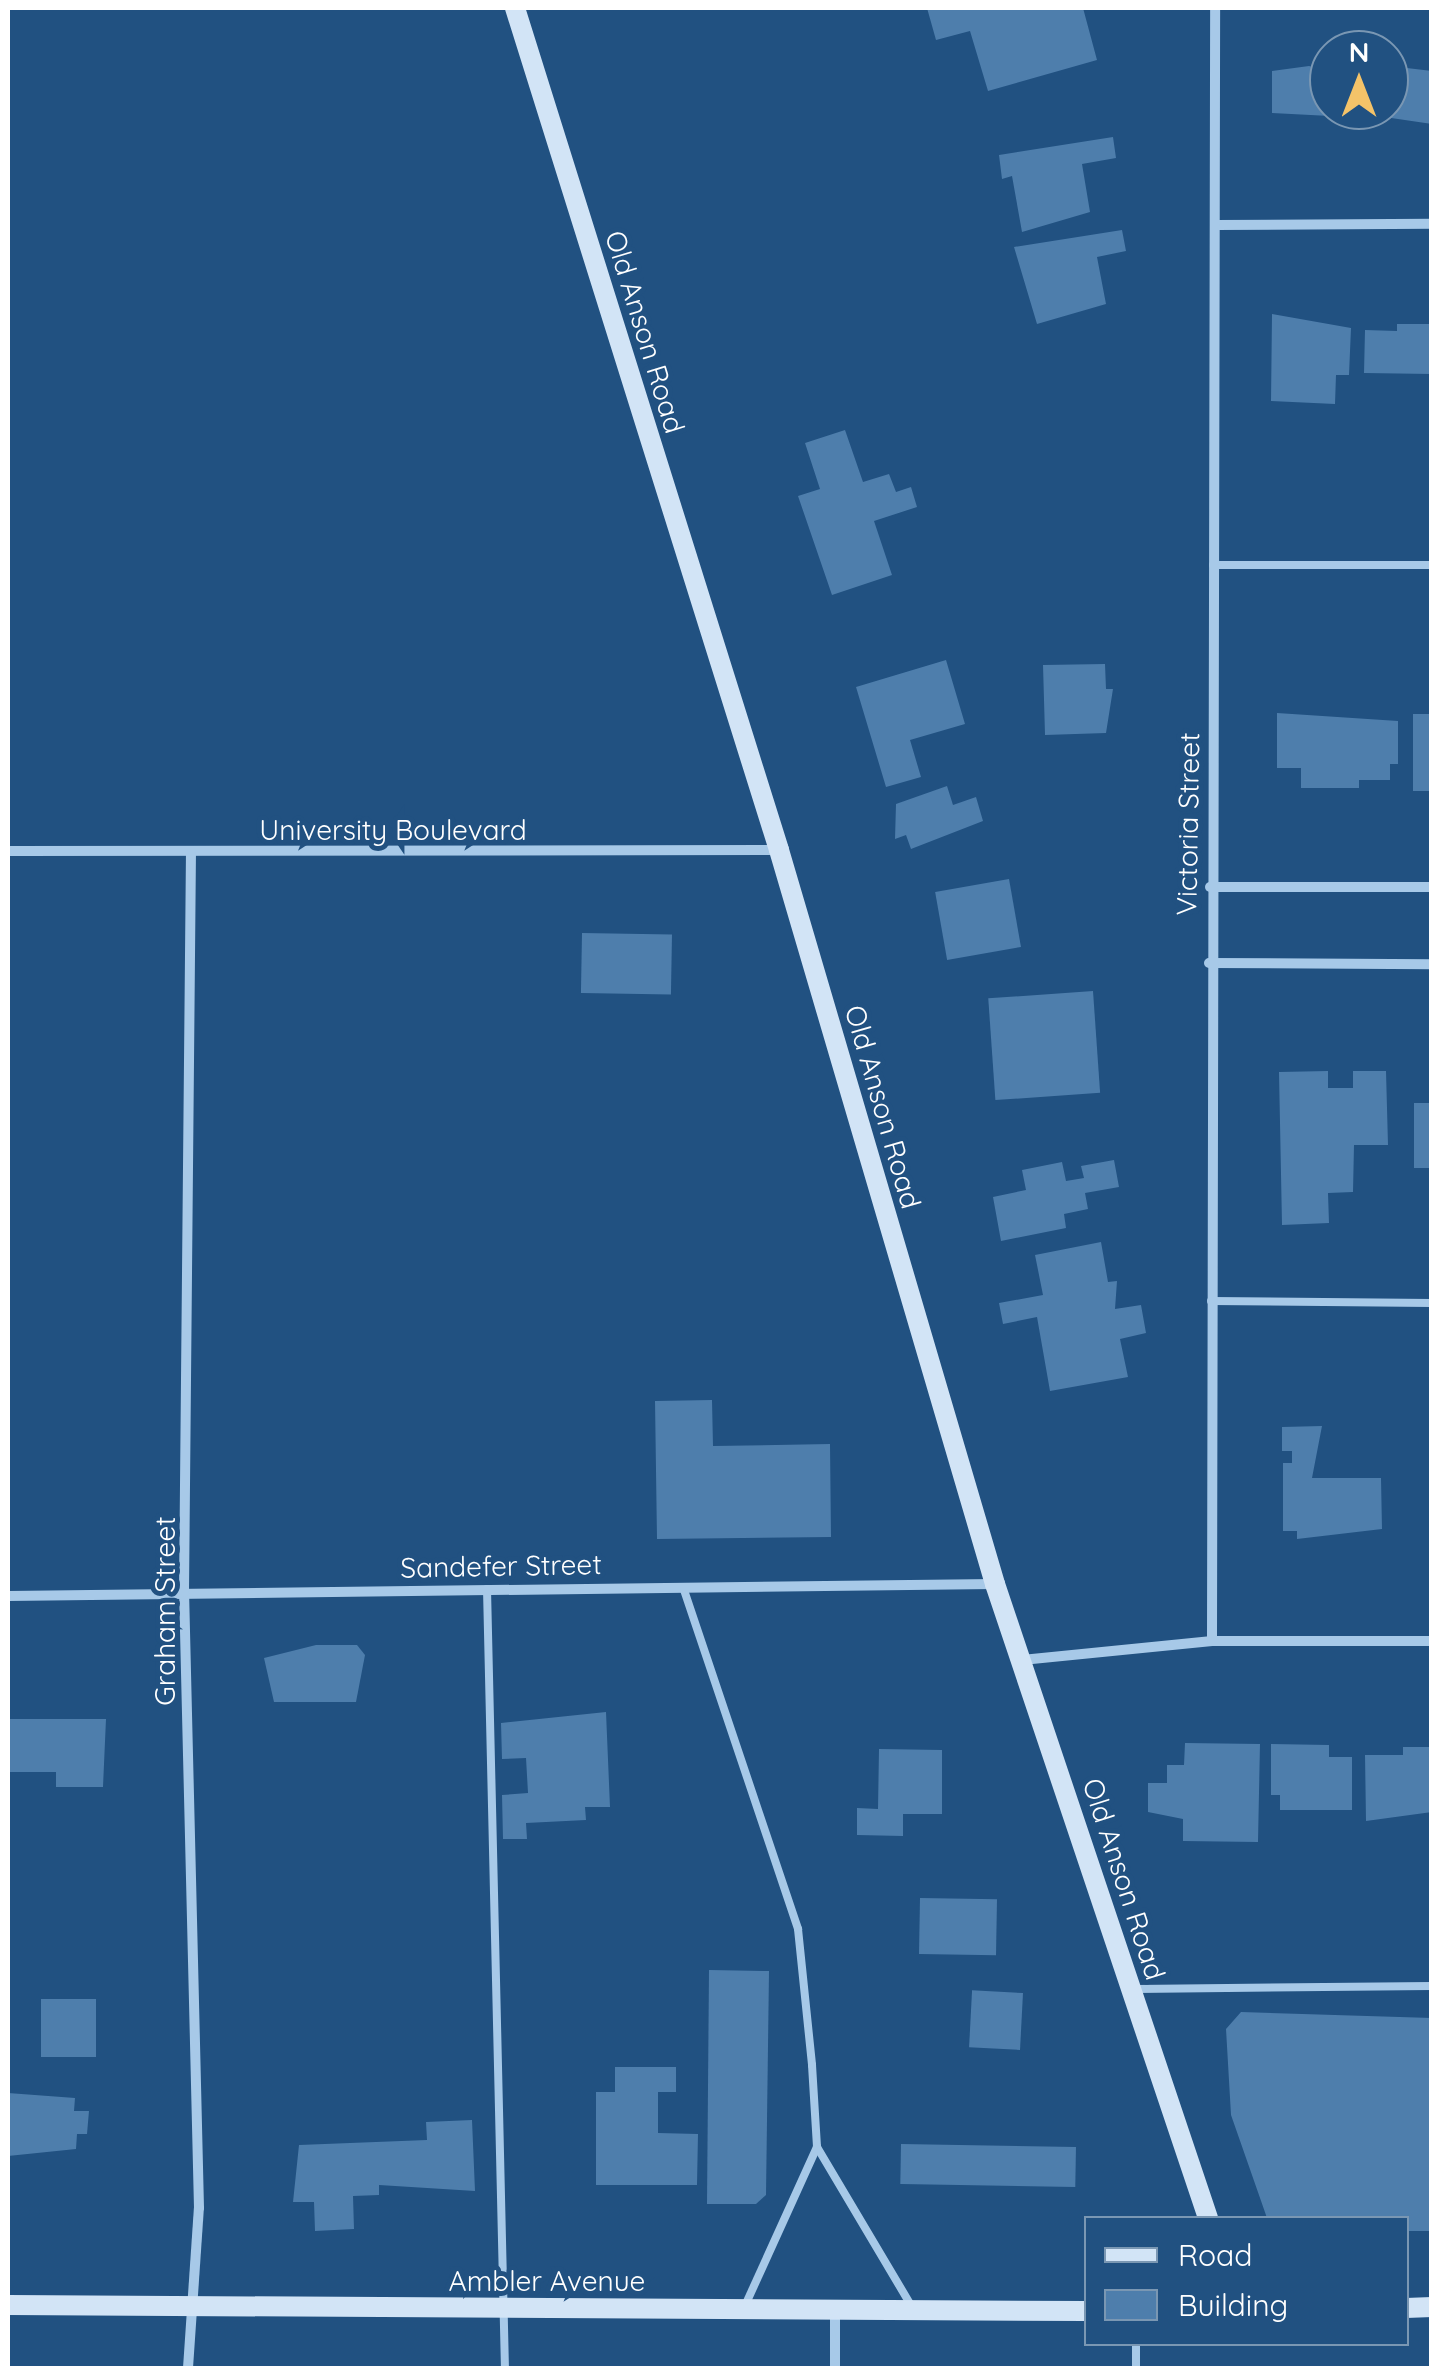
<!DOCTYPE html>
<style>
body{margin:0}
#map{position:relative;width:1439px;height:2376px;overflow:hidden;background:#215181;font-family:Quicksand,sans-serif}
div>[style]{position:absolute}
.building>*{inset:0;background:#4e7eac;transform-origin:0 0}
.lane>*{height:8px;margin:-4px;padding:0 4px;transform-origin:4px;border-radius:4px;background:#a7c9e8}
.street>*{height:10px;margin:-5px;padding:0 5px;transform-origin:5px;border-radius:5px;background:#a7c9e8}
.secondary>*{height:20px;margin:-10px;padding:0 10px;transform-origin:10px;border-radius:10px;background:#d2e4f6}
span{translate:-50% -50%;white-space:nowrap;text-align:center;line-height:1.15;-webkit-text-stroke:10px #215181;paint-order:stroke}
.street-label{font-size:28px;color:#fff}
.frame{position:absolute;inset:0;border:10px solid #fff;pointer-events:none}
.legend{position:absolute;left:1084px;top:2216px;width:325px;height:130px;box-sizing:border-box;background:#215181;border:2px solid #7a97b3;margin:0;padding:12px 18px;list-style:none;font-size:30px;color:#fff}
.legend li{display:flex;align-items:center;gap:20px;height:50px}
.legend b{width:50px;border:2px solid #7a97b3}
.north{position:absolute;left:1309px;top:30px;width:100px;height:100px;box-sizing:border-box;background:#215181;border:2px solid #7a97b3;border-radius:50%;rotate:0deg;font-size:28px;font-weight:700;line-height:40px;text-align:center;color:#fff}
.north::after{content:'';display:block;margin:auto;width:35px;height:45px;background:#f4c369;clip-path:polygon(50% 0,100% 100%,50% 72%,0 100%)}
</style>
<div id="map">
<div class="building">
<div style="clip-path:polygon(927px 8px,1083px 8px,1097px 60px,988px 91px,970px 31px,936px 40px)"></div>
<div style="clip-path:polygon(1309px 66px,1329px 71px,1329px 110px,1349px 117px,1272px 113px,1272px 71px)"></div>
<div style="clip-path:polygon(1390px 66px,1432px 71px,1432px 124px,1364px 114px,1389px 110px)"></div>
<div style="clip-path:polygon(1113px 137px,1116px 158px,1082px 164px,1090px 212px,1022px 232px,1012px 176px,1002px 179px,999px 155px)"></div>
<div style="clip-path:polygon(1122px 230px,1126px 251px,1097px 257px,1106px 304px,1037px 324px,1014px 247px)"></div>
<div style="clip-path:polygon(1272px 314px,1351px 328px,1349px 375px,1336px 375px,1335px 404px,1271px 401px)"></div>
<div style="clip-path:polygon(1397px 324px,1432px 324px,1432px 374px,1364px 373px,1365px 330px,1397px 331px)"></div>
<div style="clip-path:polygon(845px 430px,863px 482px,889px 474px,896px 492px,911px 487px,917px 507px,874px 521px,892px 575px,832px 595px,798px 496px,820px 489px,805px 443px)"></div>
<div style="clip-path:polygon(946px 660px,965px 724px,910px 740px,921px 777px,886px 787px,856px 687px)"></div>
<div style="clip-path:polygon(1105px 664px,1106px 689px,1113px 689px,1106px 733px,1045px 735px,1043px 665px)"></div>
<div style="clip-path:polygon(1277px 713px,1398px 721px,1398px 764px,1390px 764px,1390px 780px,1359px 780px,1359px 788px,1301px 788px,1301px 768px,1277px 768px)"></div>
<div style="left:1413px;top:714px;width:19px;height:77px"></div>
<div style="clip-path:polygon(947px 786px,953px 805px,976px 797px,983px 821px,911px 849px,906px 835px,895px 839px,896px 804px)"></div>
<div style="left:1009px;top:879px;width:69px;height:75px;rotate:80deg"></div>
<div style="left:582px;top:933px;width:90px;height:60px;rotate:1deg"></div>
<div style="left:1093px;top:991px;width:102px;height:105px;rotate:86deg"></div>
<div style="clip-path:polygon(1328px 1071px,1328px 1088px,1353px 1088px,1353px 1071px,1386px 1071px,1388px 1145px,1354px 1145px,1353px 1192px,1328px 1193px,1329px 1223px,1282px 1225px,1279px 1072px)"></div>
<div style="left:1414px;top:1103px;width:18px;height:65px"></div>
<div style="clip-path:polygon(1114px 1160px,1119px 1187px,1085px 1193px,1088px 1209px,1064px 1214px,1066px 1228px,1001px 1241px,993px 1197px,1026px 1190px,1022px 1170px,1062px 1162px,1066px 1181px,1084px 1178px,1081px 1166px)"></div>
<div style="clip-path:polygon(1101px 1242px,1108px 1282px,1117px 1281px,1115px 1309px,1141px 1305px,1146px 1333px,1120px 1339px,1128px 1377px,1050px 1391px,1037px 1317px,1003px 1324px,999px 1303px,1043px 1295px,1035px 1255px)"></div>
<div style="clip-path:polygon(712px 1400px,713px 1446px,830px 1444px,831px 1537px,657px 1539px,655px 1401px)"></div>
<div style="clip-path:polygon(1322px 1426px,1312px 1478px,1381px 1478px,1382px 1529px,1297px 1539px,1297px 1531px,1283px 1531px,1283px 1463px,1292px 1463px,1292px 1451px,1282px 1451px,1282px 1427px)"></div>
<div style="clip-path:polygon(316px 1645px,357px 1645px,365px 1655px,356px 1702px,274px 1702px,264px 1658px)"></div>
<div style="clip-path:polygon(606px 1712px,610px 1807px,585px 1807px,586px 1820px,526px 1823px,527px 1839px,503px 1839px,502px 1795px,528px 1793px,526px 1758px,502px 1759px,501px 1723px)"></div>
<div style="clip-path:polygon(8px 1719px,106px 1719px,103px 1787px,56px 1787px,56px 1772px,10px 1772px)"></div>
<div style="clip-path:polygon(1185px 1743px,1260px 1744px,1258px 1842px,1183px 1841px,1183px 1819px,1148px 1812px,1148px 1783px,1167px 1783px,1167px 1765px,1184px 1765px)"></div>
<div style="clip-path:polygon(1271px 1744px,1329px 1745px,1329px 1757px,1352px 1757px,1352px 1810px,1280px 1810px,1280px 1795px,1271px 1795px)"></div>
<div style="clip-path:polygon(1403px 1747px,1432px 1747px,1432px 1812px,1366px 1821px,1365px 1755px,1403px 1755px)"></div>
<div style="clip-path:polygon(879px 1749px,942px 1750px,942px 1814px,903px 1814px,903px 1836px,857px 1835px,857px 1808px,878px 1809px)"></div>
<div style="left:920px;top:1898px;width:77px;height:56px;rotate:1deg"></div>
<div style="clip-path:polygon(709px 1970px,769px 1971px,766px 2195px,756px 2204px,707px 2204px)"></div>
<div style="left:1023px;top:1993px;width:57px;height:51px;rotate:93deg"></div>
<div style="left:41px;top:1999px;width:55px;height:58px"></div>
<div style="clip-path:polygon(1241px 2012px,1432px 2018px,1432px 2231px,1406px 2231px,1406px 2218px,1267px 2218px,1231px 2115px,1226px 2029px)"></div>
<div style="clip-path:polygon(615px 2067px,676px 2067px,676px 2092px,658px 2092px,658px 2133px,698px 2134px,697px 2185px,596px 2185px,596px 2092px,615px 2092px)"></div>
<div style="clip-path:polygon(8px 2093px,75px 2098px,74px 2111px,89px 2111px,87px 2134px,77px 2134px,76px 2149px,8px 2156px)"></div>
<div style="clip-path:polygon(472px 2120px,475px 2191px,379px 2185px,379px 2195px,353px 2196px,354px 2229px,315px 2231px,314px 2202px,293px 2202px,299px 2145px,427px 2140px,426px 2122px)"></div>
<div style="left:901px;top:2144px;width:175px;height:40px;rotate:1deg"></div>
</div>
<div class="lane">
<div style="left:1213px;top:565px;width:219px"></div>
<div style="left:1211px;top:1301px;width:221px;rotate:0.5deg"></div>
<div style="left:683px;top:1587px;width:361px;rotate:71.4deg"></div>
<div style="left:798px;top:1929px;width:137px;rotate:84.1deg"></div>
<div style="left:812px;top:2065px;width:82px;rotate:86.5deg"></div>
<div style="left:817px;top:2147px;width:175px;rotate:114.4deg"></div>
<div style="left:487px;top:1589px;width:779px;rotate:88.68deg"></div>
<div style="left:1136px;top:1989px;width:296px;rotate:-0.6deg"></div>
<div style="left:817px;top:2147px;width:186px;rotate:59.3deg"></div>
<div style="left:1136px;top:2344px;width:24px;rotate:90deg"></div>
</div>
<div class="street">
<div style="left:1216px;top:225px;width:216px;rotate:-0.3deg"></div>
<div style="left:8px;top:851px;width:770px;rotate:-0.07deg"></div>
<div style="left:1210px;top:887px;width:222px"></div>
<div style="left:1209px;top:963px;width:223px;rotate:0.3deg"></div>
<div style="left:8px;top:1596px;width:986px;rotate:-0.7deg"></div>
<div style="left:1212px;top:1641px;width:1633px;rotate:-89.89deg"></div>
<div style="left:1022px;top:1660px;width:191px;rotate:-5.7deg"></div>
<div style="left:1212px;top:1641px;width:220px"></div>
<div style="left:188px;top:2368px;width:160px;rotate:-86.1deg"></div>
<div style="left:199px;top:2208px;width:616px;rotate:-91.39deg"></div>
<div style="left:184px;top:1592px;width:738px;rotate:-89.46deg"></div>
<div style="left:835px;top:2368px;width:58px;rotate:-90deg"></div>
</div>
<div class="secondary">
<div style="left:515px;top:8px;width:882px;rotate:72.59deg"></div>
<div style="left:779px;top:850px;width:765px;rotate:73.6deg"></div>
<div style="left:995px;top:1584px;width:669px;rotate:71.43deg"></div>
<div style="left:8px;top:2305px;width:1078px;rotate:0.32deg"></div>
<div style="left:1406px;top:2308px;width:26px;rotate:-2deg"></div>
</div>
<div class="street-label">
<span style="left:645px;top:332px;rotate:73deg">Old Anson Road</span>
<span style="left:1188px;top:824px;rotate:-89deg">Victoria Street</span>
<span style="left:393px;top:830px">University Boulevard</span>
<span style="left:883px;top:1107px;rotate:74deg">Old Anson Road</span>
<span style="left:501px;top:1566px;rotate:-1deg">Sandefer Street</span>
<span style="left:165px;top:1611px;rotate:-90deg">Graham Street</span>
<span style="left:1124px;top:1879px;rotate:72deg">Old Anson Road</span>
<span style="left:547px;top:2281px">Ambler Avenue</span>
</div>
<div class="frame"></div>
<ul class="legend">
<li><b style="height:12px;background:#d2e4f6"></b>Road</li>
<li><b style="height:28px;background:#4e7eac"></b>Building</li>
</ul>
<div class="north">N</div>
</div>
